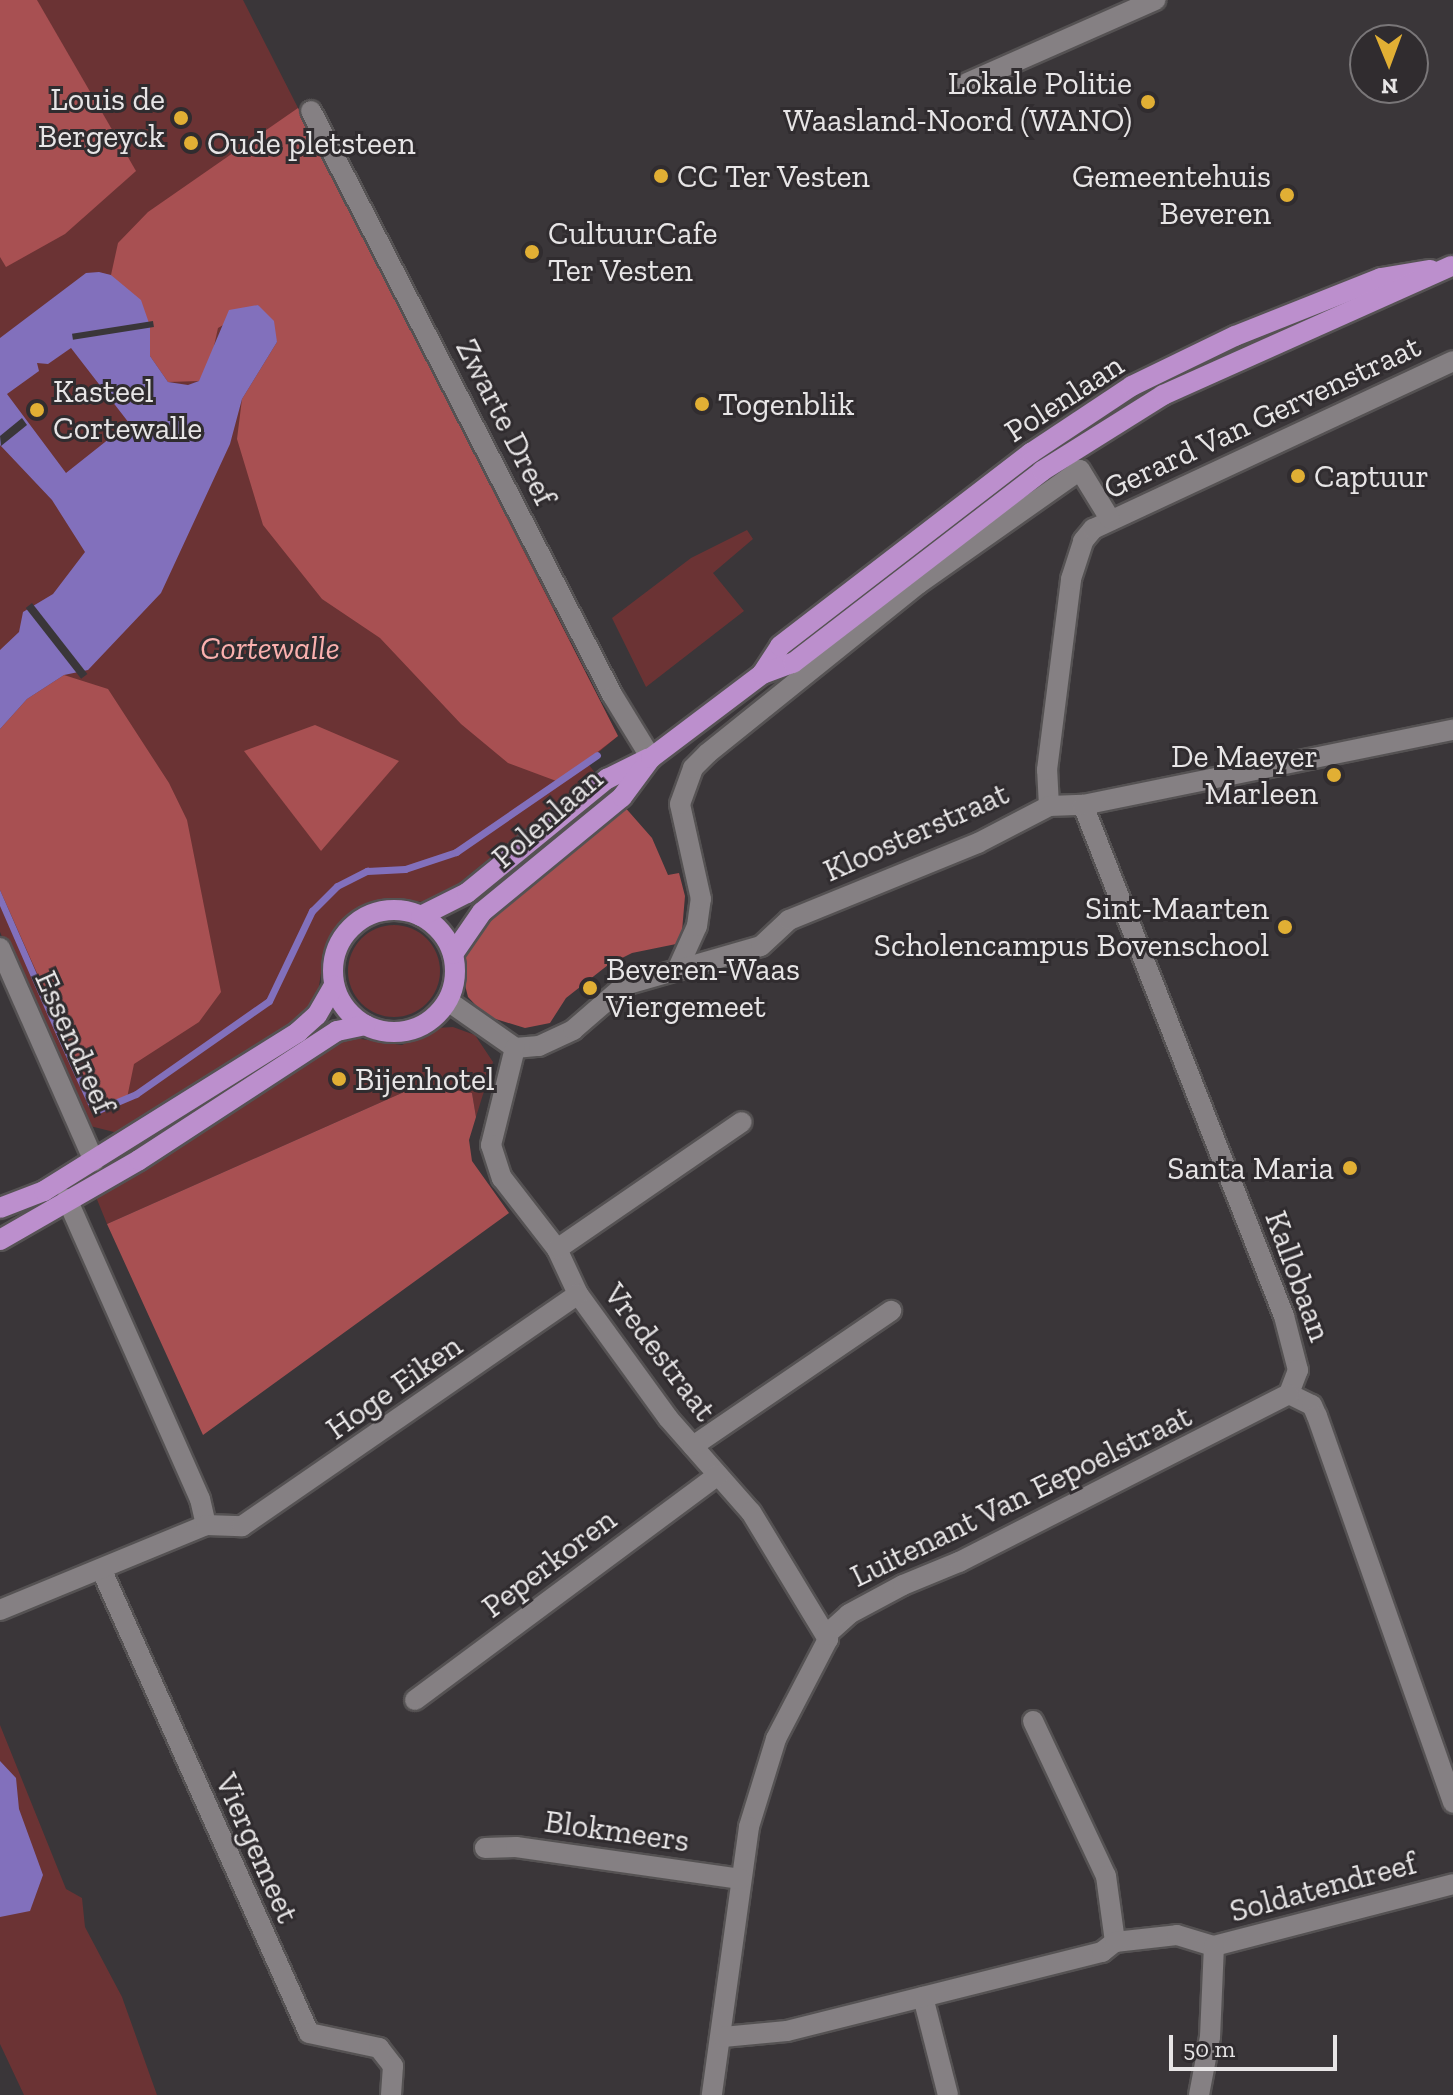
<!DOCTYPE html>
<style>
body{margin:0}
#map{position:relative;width:1453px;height:2095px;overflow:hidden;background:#3a3639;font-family:"Zilla Slab",serif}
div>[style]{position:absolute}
.green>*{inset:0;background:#6b3334}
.round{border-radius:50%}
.forest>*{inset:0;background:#a85052}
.water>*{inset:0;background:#8270bc}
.pier>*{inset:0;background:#3a3639;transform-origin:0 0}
.stream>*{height:7px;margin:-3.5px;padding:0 3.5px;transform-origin:3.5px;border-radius:3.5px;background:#8270bc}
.roads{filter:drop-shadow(2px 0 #555253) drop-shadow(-2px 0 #555253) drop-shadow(0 2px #555253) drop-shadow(0 -2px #555253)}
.minor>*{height:20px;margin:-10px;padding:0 10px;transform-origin:10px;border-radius:10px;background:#858083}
.major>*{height:20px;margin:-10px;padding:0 10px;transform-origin:10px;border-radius:10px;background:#bc8fcd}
.major>.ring{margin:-10px;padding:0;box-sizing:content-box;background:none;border:20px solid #bc8fcd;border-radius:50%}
.dots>*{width:22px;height:22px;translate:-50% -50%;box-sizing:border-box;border:4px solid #302c2f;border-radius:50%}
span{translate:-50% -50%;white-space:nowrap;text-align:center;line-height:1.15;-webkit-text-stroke:6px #302c2f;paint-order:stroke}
.poi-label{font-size:32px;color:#e7e5e6}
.right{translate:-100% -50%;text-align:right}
.left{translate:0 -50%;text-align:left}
.street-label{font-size:32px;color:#e7e5e6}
.park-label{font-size:32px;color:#fab0ae;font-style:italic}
.north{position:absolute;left:1349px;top:24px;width:80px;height:80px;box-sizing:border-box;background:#302c2f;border:2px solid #797678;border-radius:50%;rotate:179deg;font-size:22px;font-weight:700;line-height:32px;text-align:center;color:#e7e5e6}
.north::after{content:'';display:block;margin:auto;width:28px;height:36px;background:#e1af34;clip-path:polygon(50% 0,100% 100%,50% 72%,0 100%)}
.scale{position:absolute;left:1169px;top:2035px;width:168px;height:36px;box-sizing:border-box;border:4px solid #e7e5e6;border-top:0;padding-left:10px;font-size:24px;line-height:28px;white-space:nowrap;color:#e7e5e6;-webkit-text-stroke:6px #302c2f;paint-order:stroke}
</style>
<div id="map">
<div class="green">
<div style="clip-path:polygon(0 0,243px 0,618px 736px,587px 762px,595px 773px,443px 896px,424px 902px,386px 898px,348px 914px,325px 947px,317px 999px,295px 1026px,126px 1135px,86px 1125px,0 932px)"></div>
<div style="clip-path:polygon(747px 530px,753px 539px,713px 573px,744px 611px,646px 687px,612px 618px,691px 558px)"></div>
<div class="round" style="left:348px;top:925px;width:92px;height:92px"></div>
<div style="clip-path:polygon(453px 1027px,475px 1035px,493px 1062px,476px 1117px,472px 1093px,422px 1084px,107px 1224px,96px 1197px,307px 1056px,347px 1037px,402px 1045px,437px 1028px)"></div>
<div style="clip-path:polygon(0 1725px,66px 1889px,82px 1898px,85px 1927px,122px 1997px,157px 2095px,24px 2095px,0 2044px)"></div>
</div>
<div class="forest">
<div style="clip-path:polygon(0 0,37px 0,136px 171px,65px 234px,6px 267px,0 257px)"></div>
<div style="clip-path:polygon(298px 108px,618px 736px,559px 782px,508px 763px,461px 724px,380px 638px,322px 599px,263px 525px,237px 439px,242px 399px,277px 342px,258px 305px,218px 328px,209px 369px,200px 381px,168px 382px,150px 356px,150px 326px,111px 275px,118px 243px,148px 212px)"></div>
<div style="clip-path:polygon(64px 675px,108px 689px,169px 783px,187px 820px,221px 992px,199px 1022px,134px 1064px,127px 1098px,98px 1110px,0 890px,0 729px,27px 699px)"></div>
<div style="clip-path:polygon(315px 725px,399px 761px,321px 851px,244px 751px)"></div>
<div style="clip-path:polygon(623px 805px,652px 838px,668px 875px,679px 873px,685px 896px,681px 943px,632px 953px,608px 965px,566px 998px,550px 1023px,525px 1028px,486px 1016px,468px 997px,461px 969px,465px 938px)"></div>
<div style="clip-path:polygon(422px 1084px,472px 1093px,476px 1117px,469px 1140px,472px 1161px,509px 1213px,203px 1435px,107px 1224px)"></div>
</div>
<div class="water">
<div style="clip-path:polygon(evenodd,99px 272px,111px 275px,141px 300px,150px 326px,150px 356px,168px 382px,188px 385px,199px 381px,229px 310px,258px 305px,274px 321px,277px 342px,242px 399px,230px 444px,161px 593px,88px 670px,64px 675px,27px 699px,0 729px,0 650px,19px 632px,23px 612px,53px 594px,85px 552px,52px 500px,0 445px,0 338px,86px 273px,99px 272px,71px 348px,129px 423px,66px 473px,7px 394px,39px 371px,37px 363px,48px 364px,71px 348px)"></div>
<div style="clip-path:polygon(0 890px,61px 1029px,98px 1110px,89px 1107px,55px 1032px,0 906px)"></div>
<div style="clip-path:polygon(0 1761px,16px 1778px,19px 1809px,43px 1875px,30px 1911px,0 1917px)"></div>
</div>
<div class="pier">
<div style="left:153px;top:321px;width:6px;height:82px;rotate:81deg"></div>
<div style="clip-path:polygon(22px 418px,27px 425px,1px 446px,0 436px)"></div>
<div style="left:32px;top:603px;width:90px;height:8px;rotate:52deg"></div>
</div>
<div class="stream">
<div style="left:95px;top:1104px;width:7px;rotate:63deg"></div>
<div style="left:98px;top:1110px;width:41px;rotate:-22.8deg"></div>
<div style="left:136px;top:1094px;width:162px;rotate:-35deg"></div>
<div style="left:269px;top:1001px;width:100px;rotate:-64.5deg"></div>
<div style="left:312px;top:911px;width:35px;rotate:-45deg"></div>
<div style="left:337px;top:886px;width:34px;rotate:-27deg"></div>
<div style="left:367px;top:871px;width:38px;rotate:-3deg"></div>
<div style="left:405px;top:869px;width:54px;rotate:-18.4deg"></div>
<div style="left:456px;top:852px;width:171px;rotate:-34.5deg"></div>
</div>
<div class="roads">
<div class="minor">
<div style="left:967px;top:83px;width:206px;rotate:-23.8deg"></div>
<div style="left:311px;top:111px;width:658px;rotate:62.7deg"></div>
<div style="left:613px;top:696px;width:73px;rotate:58.5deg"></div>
<div style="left:1083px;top:805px;width:549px;rotate:68.53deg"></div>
<div style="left:1284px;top:1316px;width:56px;rotate:75.5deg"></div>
<div style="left:1298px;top:1370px;width:26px;rotate:111deg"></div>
<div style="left:1049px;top:806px;width:36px;rotate:-93deg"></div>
<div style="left:1047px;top:770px;width:193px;rotate:-82.8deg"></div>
<div style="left:1071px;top:579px;width:40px;rotate:-72deg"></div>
<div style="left:1083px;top:541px;width:16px;rotate:-50deg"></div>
<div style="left:1093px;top:529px;width:397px;rotate:-25deg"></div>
<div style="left:0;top:948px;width:233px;rotate:66.2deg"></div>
<div style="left:678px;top:968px;width:46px;rotate:-65.7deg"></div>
<div style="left:697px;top:926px;width:27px;rotate:-82deg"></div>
<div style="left:701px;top:899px;width:97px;rotate:-102.5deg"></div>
<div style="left:680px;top:804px;width:38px;rotate:-70deg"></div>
<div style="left:693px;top:768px;width:21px;rotate:-45deg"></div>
<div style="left:708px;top:753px;width:270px;rotate:-38.8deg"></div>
<div style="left:918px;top:584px;width:198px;rotate:-35.1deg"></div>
<div style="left:1080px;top:470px;width:57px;rotate:58.5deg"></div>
<div style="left:448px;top:1001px;width:82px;rotate:35deg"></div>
<div style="left:515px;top:1048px;width:24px;rotate:-5deg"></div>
<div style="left:539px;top:1046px;width:38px;rotate:-25deg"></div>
<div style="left:573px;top:1030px;width:69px;rotate:-40.9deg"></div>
<div style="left:625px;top:985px;width:141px;rotate:-16deg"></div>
<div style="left:761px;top:946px;width:38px;rotate:-43deg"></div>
<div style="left:789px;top:920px;width:204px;rotate:-22.2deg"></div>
<div style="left:978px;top:843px;width:80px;rotate:-27.5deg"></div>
<div style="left:1049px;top:806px;width:34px;rotate:-2deg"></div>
<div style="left:1083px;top:805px;width:378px;rotate:-11.5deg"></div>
<div style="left:515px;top:1048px;width:100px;rotate:103.9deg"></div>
<div style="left:491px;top:1145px;width:35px;rotate:72deg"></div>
<div style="left:502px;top:1178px;width:90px;rotate:52.2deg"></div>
<div style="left:557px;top:1249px;width:50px;rotate:65deg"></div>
<div style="left:578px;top:1294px;width:153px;rotate:54deg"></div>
<div style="left:668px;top:1418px;width:125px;rotate:48.6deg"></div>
<div style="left:751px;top:1512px;width:149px;rotate:58.8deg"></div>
<div style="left:828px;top:1639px;width:113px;rotate:117.5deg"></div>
<div style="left:776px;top:1739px;width:92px;rotate:107.1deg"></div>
<div style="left:749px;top:1827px;width:271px;rotate:97.9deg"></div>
<div style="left:67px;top:1199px;width:328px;rotate:66.1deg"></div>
<div style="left:200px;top:1499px;width:27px;rotate:77deg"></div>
<div style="left:557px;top:1249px;width:224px;rotate:-34.5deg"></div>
<div style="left:1289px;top:1394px;width:25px;rotate:26deg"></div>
<div style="left:1312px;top:1405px;width:12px;rotate:66deg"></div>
<div style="left:1317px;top:1416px;width:410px;rotate:70.6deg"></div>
<div style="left:693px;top:1446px;width:240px;rotate:-34.3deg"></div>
<div style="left:102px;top:1571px;width:506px;rotate:65.87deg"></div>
<div style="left:309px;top:2033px;width:72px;rotate:12.1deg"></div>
<div style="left:379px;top:2048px;width:23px;rotate:52deg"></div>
<div style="left:393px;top:2066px;width:29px;rotate:94deg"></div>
<div style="left:0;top:1610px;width:223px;rotate:-22.4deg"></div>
<div style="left:206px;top:1525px;width:36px;rotate:2deg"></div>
<div style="left:242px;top:1526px;width:408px;rotate:-34.6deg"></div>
<div style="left:826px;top:1635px;width:31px;rotate:-42deg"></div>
<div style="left:849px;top:1614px;width:61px;rotate:-28.2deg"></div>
<div style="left:903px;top:1585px;width:61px;rotate:-22.3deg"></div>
<div style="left:959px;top:1562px;width:370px;rotate:-27deg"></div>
<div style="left:415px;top:1700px;width:377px;rotate:-36.6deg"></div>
<div style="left:1033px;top:1721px;width:171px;rotate:64.8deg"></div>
<div style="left:1106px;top:1876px;width:67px;rotate:82.2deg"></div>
<div style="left:485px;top:1848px;width:31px;rotate:-2deg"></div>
<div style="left:516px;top:1847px;width:227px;rotate:8.1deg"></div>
<div style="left:923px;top:1997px;width:101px;rotate:75.7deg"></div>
<div style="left:723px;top:2037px;width:64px;rotate:-5.4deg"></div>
<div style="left:787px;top:2031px;width:325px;rotate:-14.1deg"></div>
<div style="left:1102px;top:1952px;width:16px;rotate:-38deg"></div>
<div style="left:1115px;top:1942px;width:62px;rotate:-6.4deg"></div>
<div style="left:1177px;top:1935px;width:39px;rotate:17deg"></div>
<div style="left:1214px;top:1946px;width:247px;rotate:-14.5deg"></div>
<div style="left:1199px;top:2095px;width:59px;rotate:-79.3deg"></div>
<div style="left:1210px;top:2037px;width:91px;rotate:-87.5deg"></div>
</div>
<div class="major">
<div style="left:762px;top:674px;width:33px;rotate:-57deg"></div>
<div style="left:780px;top:646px;width:317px;rotate:-37.6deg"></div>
<div style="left:1031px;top:453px;width:121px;rotate:-33.6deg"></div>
<div style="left:1132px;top:386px;width:114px;rotate:-25.9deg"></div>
<div style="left:1235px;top:336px;width:157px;rotate:-21.7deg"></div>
<div style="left:1381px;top:278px;width:50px;rotate:-9.3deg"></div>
<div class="ring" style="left:333px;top:910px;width:102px;height:102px"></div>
<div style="left:421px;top:916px;width:51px;rotate:-26.6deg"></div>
<div style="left:467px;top:893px;width:181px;rotate:-39.2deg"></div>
<div style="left:607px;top:779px;width:45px;rotate:-26.6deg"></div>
<div style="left:453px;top:954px;width:51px;rotate:-55.4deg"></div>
<div style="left:482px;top:912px;width:181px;rotate:-39.4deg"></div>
<div style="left:622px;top:797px;width:49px;rotate:-53.4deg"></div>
<div style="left:651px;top:758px;width:139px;rotate:-37.1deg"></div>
<div style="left:762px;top:674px;width:33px;rotate:-20deg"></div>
<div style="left:793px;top:663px;width:314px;rotate:-37.6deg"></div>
<div style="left:1042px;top:471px;width:143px;rotate:-32.1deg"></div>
<div style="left:1163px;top:395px;width:316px;rotate:-24.1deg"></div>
<div style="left:0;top:1208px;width:47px;rotate:-21.1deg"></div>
<div style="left:44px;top:1191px;width:300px;rotate:-32deg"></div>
<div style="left:298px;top:1032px;width:25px;rotate:-42deg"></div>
<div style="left:317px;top:1015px;width:34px;rotate:-60deg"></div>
<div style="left:0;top:1240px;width:160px;rotate:-29.9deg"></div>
<div style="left:139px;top:1160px;width:236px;rotate:-33.1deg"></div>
<div style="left:337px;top:1031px;width:29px;rotate:-12deg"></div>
</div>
</div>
<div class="dots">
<div style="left:1148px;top:102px;background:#e1af34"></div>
<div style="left:181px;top:118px;background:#e1af34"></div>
<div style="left:191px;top:143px;background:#e1af34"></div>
<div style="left:661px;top:176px;background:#e1af34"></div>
<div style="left:1287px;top:195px;background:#e1af34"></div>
<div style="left:532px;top:252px;background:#e1af34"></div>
<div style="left:702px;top:404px;background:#e1af34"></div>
<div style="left:37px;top:410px;background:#e1af34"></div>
<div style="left:1298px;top:476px;background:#e1af34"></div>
<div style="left:1334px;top:775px;background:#e1af34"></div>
<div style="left:1285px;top:927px;background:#e1af34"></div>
<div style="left:590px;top:988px;background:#e1af34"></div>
<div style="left:339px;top:1079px;background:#e1af34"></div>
<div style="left:1350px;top:1168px;background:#e1af34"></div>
</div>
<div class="poi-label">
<span class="right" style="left:1132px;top:102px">Lokale Politie<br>Waasland-Noord (WANO)</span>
<span class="right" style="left:165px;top:118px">Louis de<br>Bergeyck</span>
<span class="left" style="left:207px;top:143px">Oude pletsteen</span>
<span class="left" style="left:677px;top:176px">CC Ter Vesten</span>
<span class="right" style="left:1271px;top:195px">Gemeentehuis<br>Beveren</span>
<span class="left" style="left:548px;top:252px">CultuurCafe<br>Ter Vesten</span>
<span class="left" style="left:53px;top:410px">Kasteel<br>Cortewalle</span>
<span class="left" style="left:718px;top:404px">Togenblik</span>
<span class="left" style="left:1314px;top:476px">Captuur</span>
<span class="right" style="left:1318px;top:775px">De Maeyer<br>Marleen</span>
<span class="right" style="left:1269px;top:927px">Sint-Maarten<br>Scholencampus Bovenschool</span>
<span class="left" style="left:606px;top:988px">Beveren-Waas<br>Viergemeet</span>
<span class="left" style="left:355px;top:1079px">Bijenhotel</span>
<span class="right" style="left:1334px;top:1168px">Santa Maria</span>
</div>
<div class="street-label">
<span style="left:1064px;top:398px;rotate:-33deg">Polenlaan</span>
<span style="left:1262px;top:417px;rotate:-25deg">Gerard Van Gervenstraat</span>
<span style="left:506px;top:422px;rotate:63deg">Zwarte Dreef</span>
<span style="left:547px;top:818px;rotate:-41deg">Polenlaan</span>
<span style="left:916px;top:832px;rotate:-24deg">Kloosterstraat</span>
<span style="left:75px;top:1042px;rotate:66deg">Essendreef</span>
<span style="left:1298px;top:1276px;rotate:70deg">Kallobaan</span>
<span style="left:660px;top:1352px;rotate:53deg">Vredestraat</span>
<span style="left:394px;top:1387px;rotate:-35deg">Hoge Eiken</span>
<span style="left:1021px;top:1496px;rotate:-26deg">Luitenant Van Eepoelstraat</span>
<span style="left:549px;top:1563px;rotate:-37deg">Peperkoren</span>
<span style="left:617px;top:1831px;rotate:8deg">Blokmeers</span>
<span style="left:257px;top:1848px;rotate:66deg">Viergemeet</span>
<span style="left:1323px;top:1887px;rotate:-15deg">Soldatendreef</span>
</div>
<div class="park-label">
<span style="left:270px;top:648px">Cortewalle</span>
</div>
<div class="north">N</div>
<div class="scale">50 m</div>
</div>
